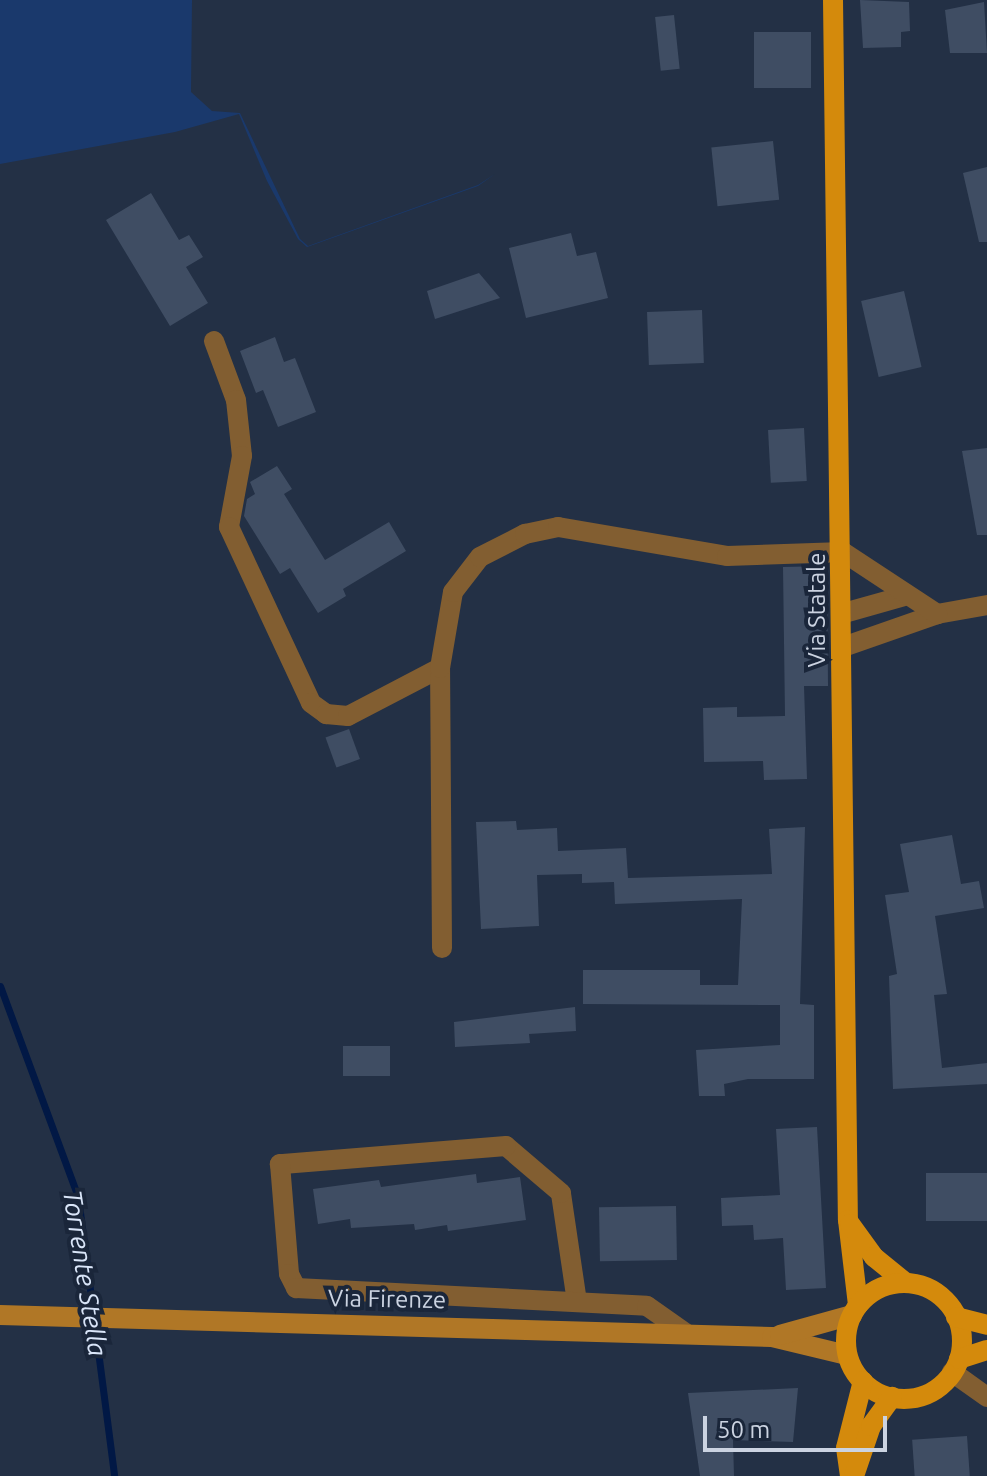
<!DOCTYPE html>
<style>
body{margin:0}
#map{position:relative;width:987px;height:1476px;overflow:hidden;background:#233045;font-family:Ubuntu,sans-serif}
div>[style]{position:absolute}
.green>*{inset:0;background:#1a396c}
.stream>*{height:7px;margin:-3.5px;padding:0 3.5px;transform-origin:3.5px;border-radius:3.5px;background:#011845}
.building>*{inset:0;background:#3f4d63;transform-origin:0 0}
.street>*{height:20px;margin:-10px;padding:0 10px;transform-origin:10px;border-radius:10px;background:#825e31}
.secondary>*{height:20px;margin:-10px;padding:0 10px;transform-origin:10px;border-radius:10px;background:#b07726}
.primary>*{height:20px;margin:-10px;padding:0 10px;transform-origin:10px;border-radius:10px;background:#d48a0c}
.primary>.ring{margin:-10px;padding:0;box-sizing:content-box;background:none;border:20px solid #d48a0c;border-radius:50%}
span{translate:-50% -50%;white-space:nowrap;text-align:center;line-height:1.15;-webkit-text-stroke:8px #1a263a;paint-order:stroke}
.street-label{font-size:24px;color:#cbd3e1}
.water-label{font-size:26px;color:#d9e5f8;font-style:italic}
.scale{position:absolute;left:703px;top:1416px;width:184px;height:36px;box-sizing:border-box;border:4px solid #cbd3e1;border-top:0;padding-left:10px;font-size:24px;line-height:28px;white-space:nowrap;color:#cbd3e1;-webkit-text-stroke:6px #1a263a;paint-order:stroke}
</style>
<div id="map">
<div class="green">
<div style="clip-path:polygon(0 0,192px 0,191px 92px,212px 111px,240px 113px,300px 239px,308px 246px,478px 185px,495px 174px,466px 0,495px 174px,478px 186px,307px 247px,298px 239px,267px 181px,239px 114px,175px 132px,0 164px)"></div>
</div>
<div class="stream">
<div style="left:0;top:986px;width:225px;rotate:69.7deg"></div>
<div style="left:78px;top:1197px;width:281px;rotate:82.6deg"></div>
</div>
<div class="building">
<div style="clip-path:polygon(860px 0,909px 2px,910px 31px,901px 32px,901px 47px,863px 48px)"></div>
<div style="clip-path:polygon(984px 2px,987px 53px,950px 53px,945px 10px)"></div>
<div style="left:674px;top:15px;width:54px;height:19px;rotate:84deg"></div>
<div style="left:754px;top:32px;width:57px;height:56px"></div>
<div style="left:773px;top:141px;width:59px;height:62px;rotate:84deg"></div>
<div style="clip-path:polygon(987px 167px,987px 242px,979px 242px,963px 173px)"></div>
<div style="clip-path:polygon(151px 193px,179px 240px,189px 235px,203px 257px,186px 267px,208px 303px,170px 326px,106px 220px)"></div>
<div style="clip-path:polygon(571px 233px,577px 256px,596px 252px,608px 298px,526px 318px,509px 248px)"></div>
<div style="clip-path:polygon(479px 273px,500px 298px,435px 319px,427px 291px)"></div>
<div style="left:904px;top:291px;width:78px;height:44px;rotate:77deg"></div>
<div style="left:702px;top:310px;width:53px;height:55px;rotate:88deg"></div>
<div style="clip-path:polygon(275px 337px,284px 362px,295px 358px,316px 412px,278px 427px,263px 390px,256px 393px,240px 351px)"></div>
<div style="left:804px;top:428px;width:53px;height:36px;rotate:87deg"></div>
<div style="clip-path:polygon(987px 448px,987px 535px,977px 535px,962px 451px)"></div>
<div style="clip-path:polygon(277px 466px,292px 489px,284px 494px,325px 560px,389px 522px,406px 551px,343px 589px,346px 596px,318px 613px,290px 568px,280px 574px,244px 516px,247px 499px,255px 494px,250px 482px)"></div>
<div style="clip-path:polygon(827px 566px,828px 686px,804px 686px,807px 779px,764px 780px,763px 761px,704px 762px,703px 708px,737px 707px,737px 717px,785px 716px,783px 567px)"></div>
<div style="left:349px;top:729px;width:32px;height:25px;rotate:70deg"></div>
<div style="clip-path:polygon(516px 821px,517px 830px,557px 828px,558px 851px,626px 848px,628px 878px,772px 874px,769px 829px,805px 827px,800px 1004px,814px 1005px,814px 1079px,748px 1079px,724px 1084px,725px 1096px,699px 1096px,696px 1050px,780px 1045px,780px 1005px,583px 1004px,583px 970px,700px 970px,700px 985px,738px 985px,742px 899px,615px 904px,614px 882px,582px 883px,582px 874px,537px 875px,539px 926px,481px 929px,476px 822px)"></div>
<div style="clip-path:polygon(952px 835px,961px 884px,979px 881px,984px 908px,935px 916px,947px 994px,934px 995px,942px 1068px,987px 1063px,987px 1084px,893px 1089px,889px 976px,897px 974px,885px 895px,909px 892px,900px 844px)"></div>
<div style="clip-path:polygon(575px 1007px,576px 1031px,529px 1034px,530px 1043px,455px 1047px,454px 1022px)"></div>
<div style="left:343px;top:1046px;width:47px;height:30px"></div>
<div style="clip-path:polygon(817px 1127px,826px 1288px,786px 1290px,783px 1238px,754px 1240px,753px 1225px,722px 1226px,721px 1198px,780px 1195px,776px 1129px)"></div>
<div style="left:987px;top:1173px;width:48px;height:61px;rotate:90deg"></div>
<div style="clip-path:polygon(476px 1174px,477px 1183px,520px 1177px,526px 1220px,448px 1231px,447px 1225px,415px 1230px,414px 1224px,351px 1228px,350px 1219px,318px 1224px,313px 1189px,379px 1180px,381px 1187px)"></div>
<div style="left:676px;top:1206px;width:54px;height:77px;rotate:89deg"></div>
<div style="clip-path:polygon(798px 1388px,793px 1442px,733px 1440px,734px 1476px,700px 1476px,688px 1393px)"></div>
<div style="left:967px;top:1436px;width:40px;height:55px;rotate:86deg"></div>
</div>
<div class="street">
<div style="left:214px;top:341px;width:63px;rotate:69.6deg"></div>
<div style="left:236px;top:400px;width:56px;rotate:83.9deg"></div>
<div style="left:242px;top:456px;width:72px;rotate:100.4deg"></div>
<div style="left:229px;top:527px;width:194px;rotate:65deg"></div>
<div style="left:311px;top:703px;width:19px;rotate:36deg"></div>
<div style="left:326px;top:714px;width:22px;rotate:5deg"></div>
<div style="left:348px;top:716px;width:104px;rotate:-27.6deg"></div>
<div style="left:844px;top:613px;width:66px;rotate:-15.7deg"></div>
<div style="left:843px;top:647px;width:100px;rotate:-19.3deg"></div>
<div style="left:937px;top:614px;width:51px;rotate:-10.2deg"></div>
<div style="left:442px;top:948px;width:280px;rotate:-90.4deg"></div>
<div style="left:440px;top:668px;width:77px;rotate:-80.3deg"></div>
<div style="left:453px;top:592px;width:44px;rotate:-52.4deg"></div>
<div style="left:480px;top:557px;width:51px;rotate:-27.1deg"></div>
<div style="left:525px;top:534px;width:34px;rotate:-12deg"></div>
<div style="left:558px;top:527px;width:171px;rotate:9.7deg"></div>
<div style="left:727px;top:556px;width:116px;rotate:-2deg"></div>
<div style="left:843px;top:552px;width:113px;rotate:33.4deg"></div>
<div style="left:577px;top:1302px;width:110px;rotate:-98.4deg"></div>
<div style="left:561px;top:1193px;width:72px;rotate:-139.5deg"></div>
<div style="left:506px;top:1146px;width:227px;rotate:175.4deg"></div>
<div style="left:280px;top:1164px;width:110px;rotate:85.3deg"></div>
<div style="left:289px;top:1274px;width:16px;rotate:63deg"></div>
<div style="left:296px;top:1288px;width:351px;rotate:2.9deg"></div>
<div style="left:647px;top:1306px;width:49px;rotate:35deg"></div>
<div style="left:952px;top:1372px;width:43px;rotate:35.5deg"></div>
</div>
<div class="secondary">
<div style="left:0;top:1315px;width:772px;rotate:1.63deg"></div>
<div style="left:772px;top:1337px;width:77px;rotate:13.5deg"></div>
<div style="left:780px;top:1335px;width:75px;rotate:-15.5deg"></div>
</div>
<div class="primary">
<div style="left:833px;top:0;width:1220px;rotate:89.3deg"></div>
<div style="left:848px;top:1220px;width:86px;rotate:83.3deg"></div>
<div style="left:850px;top:1224px;width:41px;rotate:54deg"></div>
<div style="left:874px;top:1257px;width:41px;rotate:39.1deg"></div>
<div class="ring" style="left:846px;top:1283px;width:96px;height:96px"></div>
<div style="left:956px;top:1317px;width:32px;rotate:14deg"></div>
<div style="left:959px;top:1359px;width:29px;rotate:-18deg"></div>
<div style="left:850px;top:1476px;width:28px;rotate:-98deg"></div>
<div style="left:846px;top:1448px;width:69px;rotate:-75.8deg"></div>
<div style="left:854px;top:1476px;width:53px;rotate:-71.2deg"></div>
<div style="left:871px;top:1426px;width:36px;rotate:-54deg"></div>
</div>
<div class="street-label">
<span style="left:817px;top:610px;rotate:-90deg">Via Statale</span>
<span style="left:387px;top:1299px;rotate:1deg">Via Firenze</span>
</div>
<div class="water-label">
<span style="left:85px;top:1273px;rotate:81deg">Torrente Stella</span>
</div>
<div class="scale">50 m</div>
</div>
